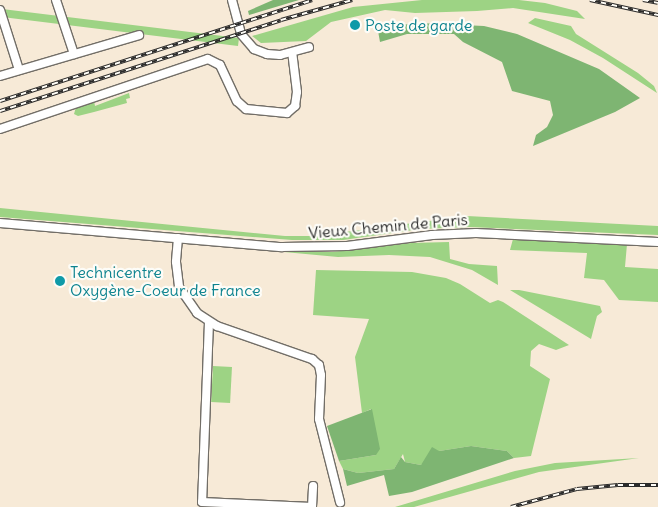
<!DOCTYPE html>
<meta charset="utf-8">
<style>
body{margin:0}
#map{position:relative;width:658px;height:507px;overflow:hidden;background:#f7ead7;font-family:Delius,sans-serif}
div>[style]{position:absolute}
.green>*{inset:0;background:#9dd384;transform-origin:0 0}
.forest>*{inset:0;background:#7eb572}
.roads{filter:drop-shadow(1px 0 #726e67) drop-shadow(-1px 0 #726e67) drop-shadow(0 1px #726e67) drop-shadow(0 -1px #726e67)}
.minor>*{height:8px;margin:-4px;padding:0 4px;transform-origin:4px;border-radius:4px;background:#fff}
.rail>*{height:4px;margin-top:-2px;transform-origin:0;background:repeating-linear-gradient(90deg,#fdfcf7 0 5.5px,#2b2b2b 0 11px);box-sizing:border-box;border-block:1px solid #2b2b2b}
.dots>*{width:14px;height:14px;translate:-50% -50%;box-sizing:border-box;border:2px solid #fdfcf7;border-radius:50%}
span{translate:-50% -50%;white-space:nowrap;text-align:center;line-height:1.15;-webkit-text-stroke:4.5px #fdfcf7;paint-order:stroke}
.culture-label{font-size:16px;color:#0d838f}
.left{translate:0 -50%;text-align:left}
.street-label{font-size:16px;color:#2b2b2b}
</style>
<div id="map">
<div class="green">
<div style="clip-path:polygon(422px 0,519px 0,545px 3px,577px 11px,585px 19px,513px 8px,477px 11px,415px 13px,385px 10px,331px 22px,306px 41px,261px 43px,252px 36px,353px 7px)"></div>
<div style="clip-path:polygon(535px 18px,571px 26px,576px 34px,638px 73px,654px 86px,657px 93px,603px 58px,570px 40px,528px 23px)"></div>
<div style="left:239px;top:38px;width:8px;height:252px;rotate:97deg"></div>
<div style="clip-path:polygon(129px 93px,130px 98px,126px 99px,127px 103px,94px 112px,78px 116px,74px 114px,76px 107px,94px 101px,95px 106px)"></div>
<div style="clip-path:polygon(0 208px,285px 236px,314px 236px,467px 216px,658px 226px,658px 235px,469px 227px,421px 229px,343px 240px,292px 240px,0 217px)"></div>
<div style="clip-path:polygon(513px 239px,627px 244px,625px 267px,658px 269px,658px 302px,619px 300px,604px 280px,584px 278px,587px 253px,510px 250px)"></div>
<div style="clip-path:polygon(449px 242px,450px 259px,469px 264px,497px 266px,498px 285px,472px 270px,430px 257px,389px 255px,338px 257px,284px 252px,332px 252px,411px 243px)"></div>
<div style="clip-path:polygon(316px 270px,412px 272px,446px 278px,460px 284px,490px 303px,498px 300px,503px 302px,569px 345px,556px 350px,539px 344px,531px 351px,530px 366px,550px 379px,531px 456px,514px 458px,507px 451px,471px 446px,439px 451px,421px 465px,405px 462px,403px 454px,394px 469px,358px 473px,343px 469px,339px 461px,376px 455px,371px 409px,362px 413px,355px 357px,369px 319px,313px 315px)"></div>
<div style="clip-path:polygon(510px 290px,519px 290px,600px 306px,602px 312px,597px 316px,591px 339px)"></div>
<div style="left:213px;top:366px;width:19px;height:36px;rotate:3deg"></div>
<div style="clip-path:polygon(639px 458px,539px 472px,414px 507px,395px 507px,515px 471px,555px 463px)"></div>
</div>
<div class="forest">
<div style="clip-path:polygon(273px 0,299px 0,249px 15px,248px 11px)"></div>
<div style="clip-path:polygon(419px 23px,484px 26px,517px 34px,599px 69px,640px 98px,615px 112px,533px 146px,536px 135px,547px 127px,553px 115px,550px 101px,512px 91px,502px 62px,463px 42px,454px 34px,407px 34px,380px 42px,378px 31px,391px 26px)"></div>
<div style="clip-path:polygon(372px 409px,380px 449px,376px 455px,339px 461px,327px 426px)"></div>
<div style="clip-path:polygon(471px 446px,507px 451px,514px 458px,412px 492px,389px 496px,384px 475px,347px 486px,343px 469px,358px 473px,394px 469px,401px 457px,405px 462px,421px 465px,432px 447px,439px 451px)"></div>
</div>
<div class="roads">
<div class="minor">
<div style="left:56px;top:0;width:57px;rotate:71.6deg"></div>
<div style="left:232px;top:0;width:35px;rotate:75deg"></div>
<div style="left:241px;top:34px;width:20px;rotate:49deg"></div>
<div style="left:254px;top:49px;width:14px;rotate:21deg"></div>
<div style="left:267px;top:54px;width:13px;rotate:4deg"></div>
<div style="left:280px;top:55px;width:30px;rotate:-15deg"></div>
<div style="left:0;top:10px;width:63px;rotate:72.4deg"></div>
<div style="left:0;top:76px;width:145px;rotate:-16.4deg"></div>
<div style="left:0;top:129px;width:219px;rotate:-18.6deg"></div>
<div style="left:208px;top:59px;width:13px;rotate:27deg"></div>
<div style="left:220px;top:65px;width:40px;rotate:65deg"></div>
<div style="left:237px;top:101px;width:12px;rotate:42deg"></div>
<div style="left:246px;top:109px;width:41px;rotate:5.6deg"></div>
<div style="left:287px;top:113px;width:11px;rotate:-41deg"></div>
<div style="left:295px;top:106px;width:14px;rotate:-82deg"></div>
<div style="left:297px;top:92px;width:39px;rotate:-97deg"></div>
<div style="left:0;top:223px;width:283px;rotate:4.9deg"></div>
<div style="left:282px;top:247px;width:65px;rotate:-0.9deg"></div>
<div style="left:347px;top:246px;width:86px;rotate:-7.4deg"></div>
<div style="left:432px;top:235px;width:44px;rotate:-2.6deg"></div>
<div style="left:476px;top:233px;width:182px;rotate:2.8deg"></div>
<div style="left:178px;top:238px;width:24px;rotate:95deg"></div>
<div style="left:176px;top:262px;width:25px;rotate:83deg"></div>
<div style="left:179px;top:287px;width:32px;rotate:55deg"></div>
<div style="left:197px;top:313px;width:24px;rotate:33deg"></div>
<div style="left:217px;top:326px;width:101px;rotate:19.2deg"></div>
<div style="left:312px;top:359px;width:9px;rotate:41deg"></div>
<div style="left:319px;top:365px;width:10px;rotate:79deg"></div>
<div style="left:321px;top:375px;width:44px;rotate:92.6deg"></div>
<div style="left:319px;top:419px;width:86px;rotate:75.8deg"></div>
<div style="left:209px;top:322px;width:180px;rotate:92.2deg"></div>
<div style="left:202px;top:502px;width:110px;rotate:2.6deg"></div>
<div style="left:312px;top:507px;width:21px;rotate:-87deg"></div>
</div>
</div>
<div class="rail">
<div style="left:590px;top:0;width:70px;rotate:12.4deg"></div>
<div style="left:643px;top:0;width:15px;rotate:11deg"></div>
<div style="left:0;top:101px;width:328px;rotate:-17.9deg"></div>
<div style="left:0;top:111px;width:295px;rotate:-17.9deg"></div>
<div style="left:281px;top:20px;width:74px;rotate:-15.7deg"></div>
<div style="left:511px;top:507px;width:68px;rotate:-15.3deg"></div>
<div style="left:577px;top:489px;width:41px;rotate:-5.6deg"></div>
<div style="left:618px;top:485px;width:40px"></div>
</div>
<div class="dots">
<div style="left:355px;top:25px;background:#0f9aa8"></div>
<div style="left:60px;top:281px;background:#0f9aa8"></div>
</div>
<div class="culture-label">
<span class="left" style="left:365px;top:25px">Poste de garde</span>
<span class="left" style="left:70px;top:281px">Technicentre<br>Oxygène-Coeur de France</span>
</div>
<div class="street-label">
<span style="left:388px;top:226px;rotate:-5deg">Vieux Chemin de Paris</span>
</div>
</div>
